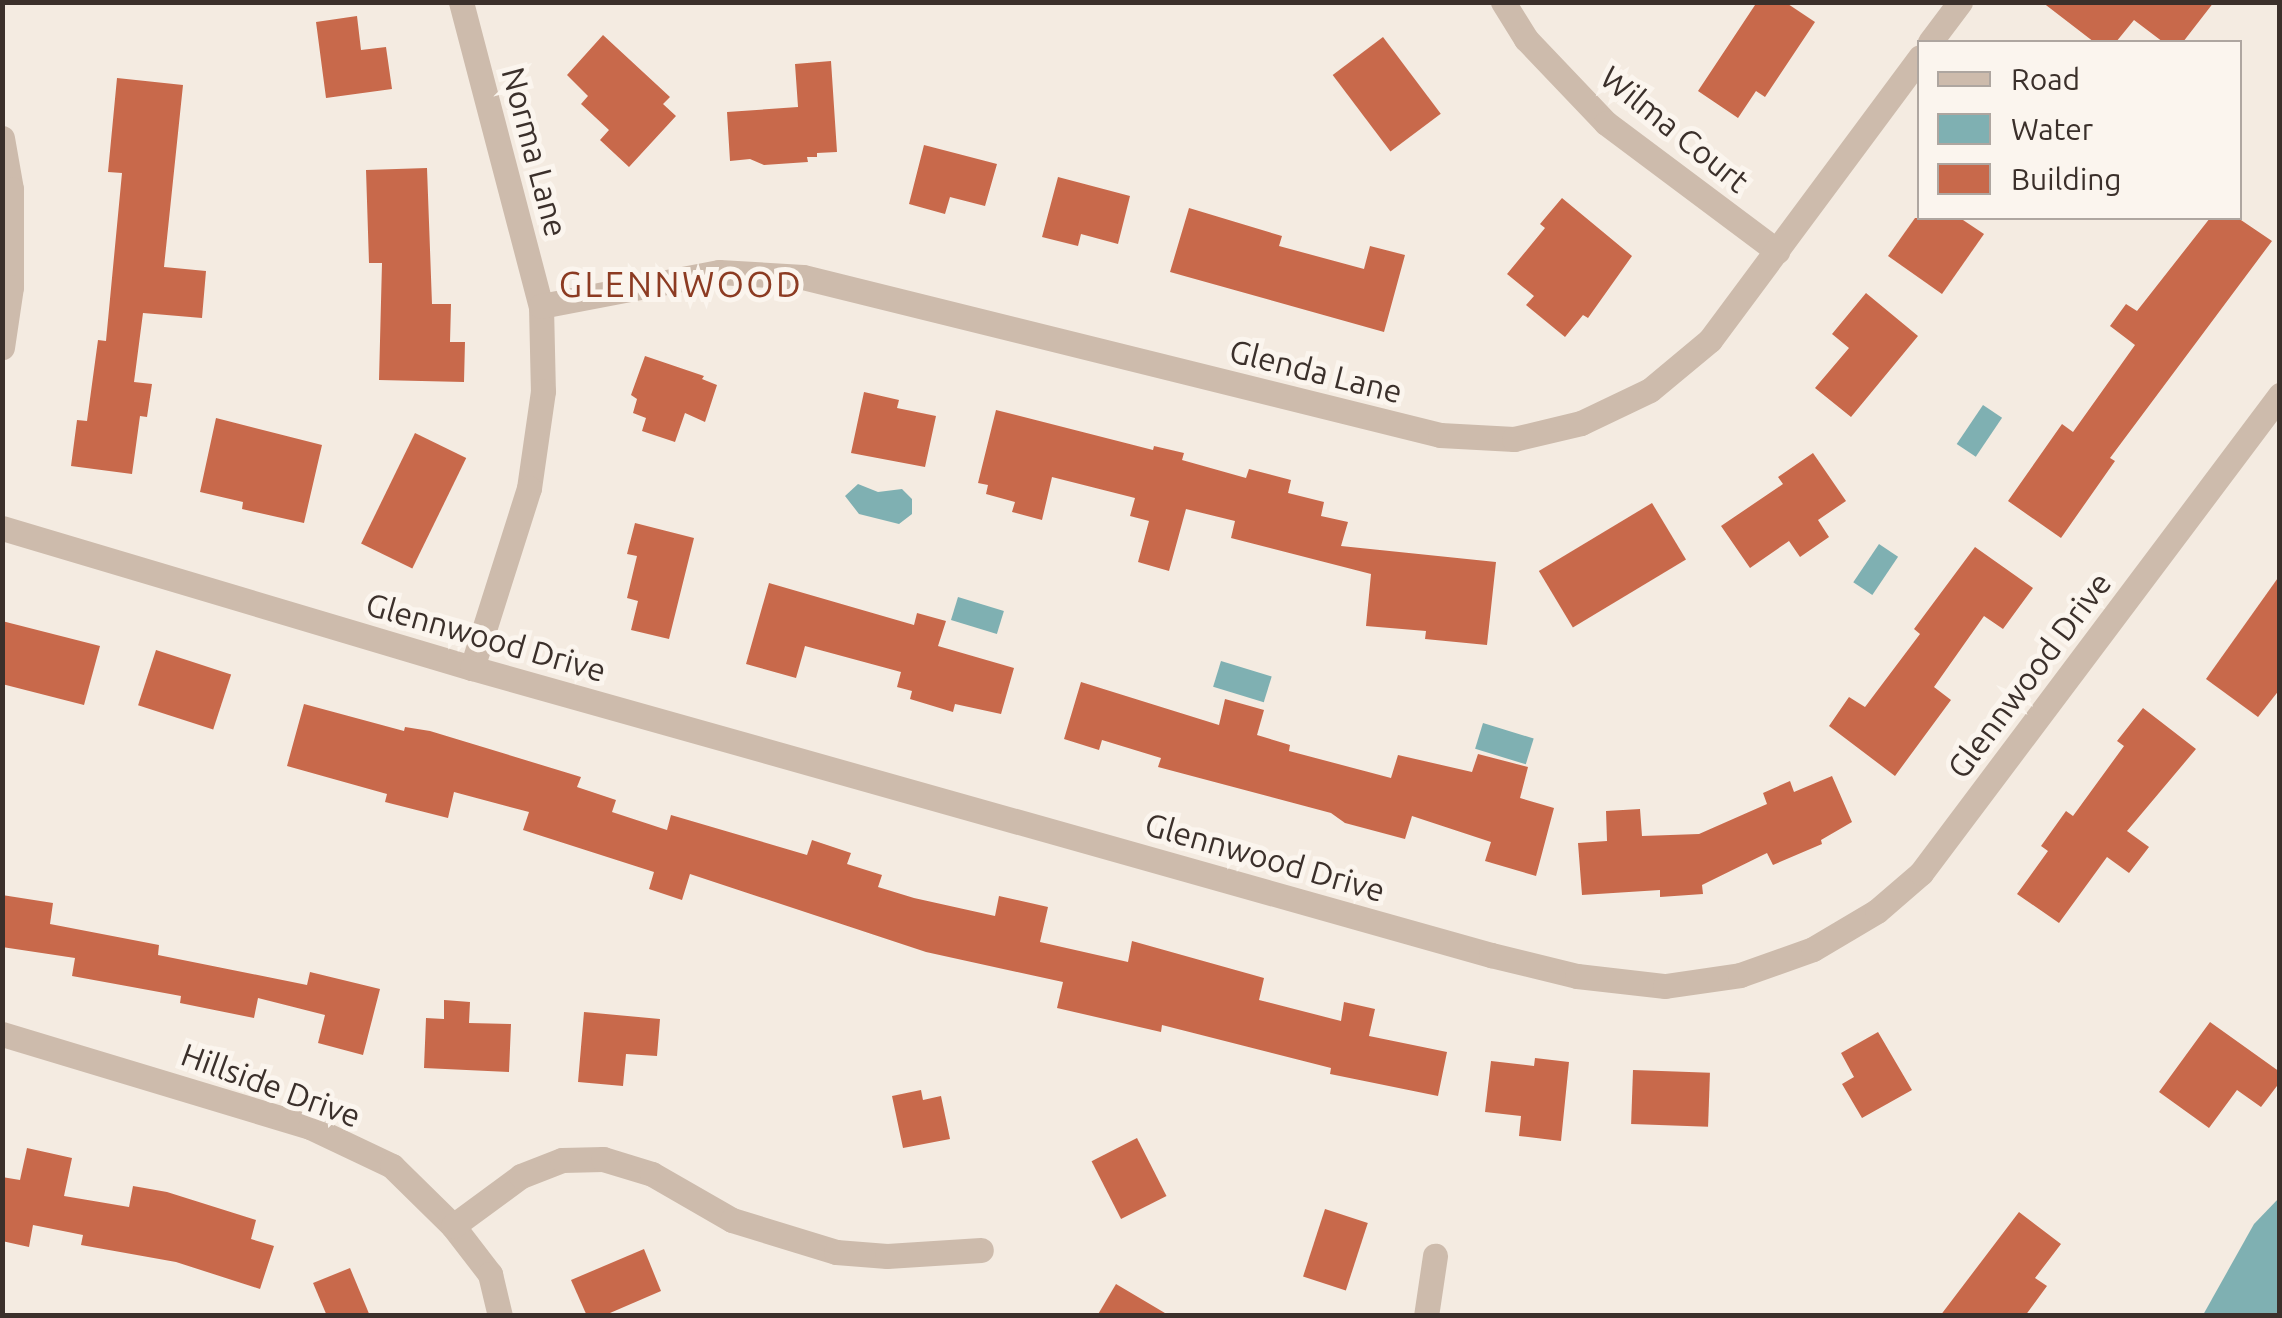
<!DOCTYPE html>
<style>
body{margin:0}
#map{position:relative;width:2282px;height:1318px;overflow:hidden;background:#f4ebe1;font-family:Ubuntu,sans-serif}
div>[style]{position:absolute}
.water>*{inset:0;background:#7fb0b2;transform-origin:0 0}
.building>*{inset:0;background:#c8694b;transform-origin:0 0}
.minor>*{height:25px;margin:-12.5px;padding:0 12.5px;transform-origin:12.5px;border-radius:12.5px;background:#cdbbac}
span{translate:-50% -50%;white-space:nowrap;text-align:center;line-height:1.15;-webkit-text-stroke:10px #fbf5ee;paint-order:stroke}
.street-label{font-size:32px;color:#3b302b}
.neighbourhood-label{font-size:35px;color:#8c3b22;letter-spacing:2.5px}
.frame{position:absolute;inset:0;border:5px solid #3b302b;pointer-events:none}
.legend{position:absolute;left:1917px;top:40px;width:325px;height:180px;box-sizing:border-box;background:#fbf5ee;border:2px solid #aea6a0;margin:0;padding:12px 18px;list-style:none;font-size:30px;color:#3b302b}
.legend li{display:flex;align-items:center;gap:20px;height:50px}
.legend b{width:50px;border:2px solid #aea6a0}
</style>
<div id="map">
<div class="water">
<div style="left:1983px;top:405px;width:23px;height:47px;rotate:34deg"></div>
<div style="clip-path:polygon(858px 484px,878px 492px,902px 489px,912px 499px,912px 514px,899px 524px,859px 514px,845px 496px)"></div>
<div style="left:1879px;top:544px;width:23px;height:46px;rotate:34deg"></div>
<div style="left:958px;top:597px;width:48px;height:24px;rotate:17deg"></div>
<div style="left:1221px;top:661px;width:53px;height:27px;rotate:17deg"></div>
<div style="left:1483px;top:723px;width:53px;height:27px;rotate:17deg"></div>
<div style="clip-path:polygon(2279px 1198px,2279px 1315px,2203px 1315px,2254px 1224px)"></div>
</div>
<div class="building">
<div style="clip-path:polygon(1757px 2px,1785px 2px,1815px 22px,1765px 97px,1756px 91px,1738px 118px,1698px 91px)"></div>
<div style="clip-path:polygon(2042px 2px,2214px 2px,2183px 42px,2163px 42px,2134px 20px,2116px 42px,2094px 42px)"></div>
<div style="clip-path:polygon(357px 16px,361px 50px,386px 47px,392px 89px,326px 98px,316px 22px)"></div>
<div style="clip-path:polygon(603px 35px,670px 97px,663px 104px,676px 116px,629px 167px,600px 140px,609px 130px,581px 104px,588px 96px,567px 75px)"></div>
<div style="left:1383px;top:37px;width:96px;height:63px;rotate:53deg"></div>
<div style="clip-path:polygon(831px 61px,837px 152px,817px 153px,817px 157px,807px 157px,808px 162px,764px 165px,750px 159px,730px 161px,727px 112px,798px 107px,795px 64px)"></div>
<div style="clip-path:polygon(117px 78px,183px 85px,164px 267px,206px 271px,202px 318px,143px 313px,134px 382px,152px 384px,147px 417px,140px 416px,132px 474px,71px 466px,77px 420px,87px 421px,98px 340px,106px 341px,122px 173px,108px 172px)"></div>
<div style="clip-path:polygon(924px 145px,997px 164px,985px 206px,950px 197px,945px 214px,909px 204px)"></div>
<div style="clip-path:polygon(427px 168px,432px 304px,451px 304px,450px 342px,465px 342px,464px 382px,379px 380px,382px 263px,369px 263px,366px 170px)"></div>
<div style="clip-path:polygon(1058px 177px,1130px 196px,1118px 244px,1081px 234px,1078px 246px,1042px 237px)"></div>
<div style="clip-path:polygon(1562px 198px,1632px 256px,1588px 318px,1583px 315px,1565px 337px,1526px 305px,1534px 296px,1507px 274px,1545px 228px,1540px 224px)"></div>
<div style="clip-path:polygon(1189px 208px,1282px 236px,1279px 246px,1364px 269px,1370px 246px,1405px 255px,1384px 332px,1170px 272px)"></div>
<div style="clip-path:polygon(1915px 218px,1960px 218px,1984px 234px,1942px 294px,1888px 256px)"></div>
<div style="clip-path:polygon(2210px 218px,2238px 218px,2272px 241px,2110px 458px,2115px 461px,2061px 538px,2008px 501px,2062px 424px,2073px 432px,2135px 345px,2110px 326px,2126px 304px,2137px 311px)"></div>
<div style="clip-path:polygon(1866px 293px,1918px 336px,1851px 417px,1815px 388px,1849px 348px,1832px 334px)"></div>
<div style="clip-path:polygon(645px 356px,704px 376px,702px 379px,717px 385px,705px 422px,685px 413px,675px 442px,642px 431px,646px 418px,633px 413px,637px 399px,631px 395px)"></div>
<div style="clip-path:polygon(864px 392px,899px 400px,897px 408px,936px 416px,925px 467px,851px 453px)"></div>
<div style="clip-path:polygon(996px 410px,1153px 450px,1154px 446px,1184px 453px,1182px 460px,1246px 478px,1249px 469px,1291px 480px,1288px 493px,1324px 502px,1321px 516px,1348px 522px,1341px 546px,1496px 562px,1487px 645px,1425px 639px,1426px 631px,1366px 626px,1371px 574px,1231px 538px,1235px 521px,1186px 509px,1169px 571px,1138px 562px,1149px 521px,1130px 516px,1135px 498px,1052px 477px,1042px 520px,1012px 512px,1015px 502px,986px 494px,988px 485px,978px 483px)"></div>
<div style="clip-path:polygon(216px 418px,322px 445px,304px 523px,242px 509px,243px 502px,200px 492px)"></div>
<div style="left:415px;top:433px;width:57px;height:123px;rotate:26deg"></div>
<div style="clip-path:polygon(1813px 453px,1846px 501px,1818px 520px,1829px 537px,1800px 557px,1789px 541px,1750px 568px,1721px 526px,1783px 484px,1778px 477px)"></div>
<div style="left:1652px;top:503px;width:66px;height:132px;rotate:59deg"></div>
<div style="clip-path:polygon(635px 523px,694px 538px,669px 639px,631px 630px,638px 601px,627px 598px,637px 556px,627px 554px)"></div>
<div style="clip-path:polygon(1975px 547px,2033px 588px,2003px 629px,1984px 616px,1934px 687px,1951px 700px,1895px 776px,1829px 726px,1849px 697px,1865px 707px,1920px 634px,1914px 629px)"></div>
<div style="clip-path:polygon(2280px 575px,2280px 689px,2258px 717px,2206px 679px)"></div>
<div style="clip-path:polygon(769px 583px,914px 625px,917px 613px,946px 621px,938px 646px,1014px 668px,1001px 714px,955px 704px,953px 712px,910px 699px,912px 691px,897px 687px,901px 672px,805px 646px,796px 678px,746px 664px)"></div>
<div style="clip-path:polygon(2px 621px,100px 646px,84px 705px,2px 684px)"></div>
<div style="left:156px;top:650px;width:79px;height:58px;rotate:18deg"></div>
<div style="clip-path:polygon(1081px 682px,1219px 725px,1225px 699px,1264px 710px,1257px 735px,1290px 745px,1289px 751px,1391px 778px,1398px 755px,1472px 772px,1478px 754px,1528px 767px,1520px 798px,1554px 808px,1536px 876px,1485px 861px,1491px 842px,1412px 816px,1405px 839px,1345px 823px,1331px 813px,1158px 767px,1161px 758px,1102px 740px,1099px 750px,1064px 739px)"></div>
<div style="clip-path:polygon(304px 704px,404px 731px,405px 727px,430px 731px,581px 777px,577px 787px,616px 800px,612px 812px,667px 830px,671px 815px,807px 855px,812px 840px,851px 853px,847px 864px,882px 875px,878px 887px,914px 898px,995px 916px,999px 896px,1048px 907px,1040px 942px,1128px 962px,1132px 941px,1264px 978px,1259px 1000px,1341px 1021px,1344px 1002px,1375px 1009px,1369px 1036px,1447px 1052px,1438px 1096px,1330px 1074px,1331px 1068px,1162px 1025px,1161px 1032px,1057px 1008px,1063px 982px,926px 952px,690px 874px,682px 900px,649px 889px,654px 872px,523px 830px,529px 812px,454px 792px,448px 818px,385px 802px,387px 794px,287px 766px)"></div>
<div style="clip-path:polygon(2143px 708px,2196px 749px,2127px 831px,2149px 847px,2129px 873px,2107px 857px,2059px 923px,2017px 894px,2048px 851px,2041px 846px,2066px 811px,2073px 816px,2124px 746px,2117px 741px)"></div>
<div style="clip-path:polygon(1832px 776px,1852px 822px,1821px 840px,1822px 844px,1773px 865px,1767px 853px,1702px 885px,1703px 894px,1660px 897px,1660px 890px,1582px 895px,1578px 843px,1607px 841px,1606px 811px,1640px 809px,1642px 836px,1699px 834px,1767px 804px,1763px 793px,1790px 781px,1794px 792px)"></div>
<div style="clip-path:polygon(2px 895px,53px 903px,50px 924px,159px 945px,158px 955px,307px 985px,310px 972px,380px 989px,363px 1055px,318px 1043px,325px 1015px,258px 998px,254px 1018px,180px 1003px,181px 996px,72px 976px,75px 958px,2px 947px)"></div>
<div style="clip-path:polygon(444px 1000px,470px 1002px,469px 1023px,511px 1024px,509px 1072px,424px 1068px,426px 1018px,444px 1019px)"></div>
<div style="clip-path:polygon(584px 1012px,660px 1019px,657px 1056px,626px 1054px,623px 1086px,578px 1082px)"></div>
<div style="clip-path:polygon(2210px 1022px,2280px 1072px,2280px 1082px,2261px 1107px,2237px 1090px,2209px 1128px,2159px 1092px)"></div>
<div style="clip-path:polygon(1878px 1032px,1912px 1090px,1862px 1118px,1842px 1084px,1854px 1077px,1841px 1053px)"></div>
<div style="clip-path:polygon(1535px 1058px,1569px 1062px,1561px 1141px,1519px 1136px,1521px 1116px,1485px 1112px,1491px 1061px,1534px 1066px)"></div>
<div style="left:1633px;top:1070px;width:77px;height:54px;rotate:2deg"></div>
<div style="clip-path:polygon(921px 1090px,923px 1100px,941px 1096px,950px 1139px,903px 1148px,892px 1096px)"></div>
<div style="left:1137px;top:1138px;width:65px;height:51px;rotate:63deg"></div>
<div style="clip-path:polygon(27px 1148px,72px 1158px,64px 1196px,129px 1207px,133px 1186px,167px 1192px,256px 1220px,251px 1239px,274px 1246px,260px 1289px,176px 1262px,81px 1245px,83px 1235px,33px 1225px,29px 1247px,2px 1241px,2px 1177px,20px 1180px)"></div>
<div style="left:1325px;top:1209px;width:45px;height:71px;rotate:18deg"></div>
<div style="clip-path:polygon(2019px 1212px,2061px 1244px,2035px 1278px,2047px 1286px,2025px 1316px,1940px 1316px)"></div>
<div style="clip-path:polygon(644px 1249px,661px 1291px,603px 1316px,587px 1316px,571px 1280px)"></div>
<div style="clip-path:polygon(350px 1268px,370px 1316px,327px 1316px,313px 1283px)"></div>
<div style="clip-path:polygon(1116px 1284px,1170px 1316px,1097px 1316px)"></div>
</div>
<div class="minor">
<div style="left:461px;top:2px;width:314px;rotate:75.3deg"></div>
<div style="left:541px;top:306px;width:85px;rotate:88.7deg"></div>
<div style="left:543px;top:391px;width:98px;rotate:98.2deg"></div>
<div style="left:529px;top:488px;width:189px;rotate:107.6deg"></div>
<div style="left:1503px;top:2px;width:44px;rotate:58.1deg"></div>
<div style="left:1526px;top:39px;width:116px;rotate:46.4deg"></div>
<div style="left:1606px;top:123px;width:214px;rotate:36.8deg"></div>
<div style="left:1930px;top:42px;width:50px;rotate:-53.1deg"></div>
<div style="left:2px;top:138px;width:52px;rotate:80deg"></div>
<div style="left:11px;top:189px;width:98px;rotate:90deg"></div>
<div style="left:11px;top:287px;width:61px;rotate:98.5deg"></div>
<div style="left:541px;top:306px;width:181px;rotate:-10.8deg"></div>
<div style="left:719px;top:272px;width:84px;rotate:3.4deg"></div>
<div style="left:803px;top:277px;width:656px;rotate:13.93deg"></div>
<div style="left:1440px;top:435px;width:74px;rotate:3.1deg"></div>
<div style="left:1514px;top:439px;width:69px;rotate:-13.4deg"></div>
<div style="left:1581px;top:423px;width:76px;rotate:-25.6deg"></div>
<div style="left:1650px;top:390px;width:78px;rotate:-39.8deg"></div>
<div style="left:1710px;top:340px;width:352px;rotate:-53.4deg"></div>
<div style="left:2px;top:528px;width:490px;rotate:16.6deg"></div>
<div style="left:472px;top:668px;width:1059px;rotate:15.73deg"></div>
<div style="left:1491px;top:955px;width:89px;rotate:13.7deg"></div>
<div style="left:1577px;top:976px;width:89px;rotate:6.5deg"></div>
<div style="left:1665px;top:986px;width:76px;rotate:-8.3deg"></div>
<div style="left:1740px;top:975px;width:77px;rotate:-19.6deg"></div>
<div style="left:1813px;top:949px;width:74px;rotate:-30.7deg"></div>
<div style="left:1877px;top:911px;width:58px;rotate:-40.8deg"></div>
<div style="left:1921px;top:873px;width:598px;rotate:-53.09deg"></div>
<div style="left:2px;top:1034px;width:322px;rotate:16.8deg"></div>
<div style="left:310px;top:1127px;width:91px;rotate:25.4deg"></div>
<div style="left:392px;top:1166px;width:86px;rotate:44.5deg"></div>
<div style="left:453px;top:1226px;width:61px;rotate:52.4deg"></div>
<div style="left:490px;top:1274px;width:43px;rotate:76.6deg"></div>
<div style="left:453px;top:1226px;width:84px;rotate:-36.3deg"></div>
<div style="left:521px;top:1176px;width:44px;rotate:-21.3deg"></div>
<div style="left:562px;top:1160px;width:41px;rotate:-1.4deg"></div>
<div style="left:603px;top:1159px;width:51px;rotate:17deg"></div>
<div style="left:652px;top:1174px;width:92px;rotate:29.9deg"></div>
<div style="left:732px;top:1220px;width:109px;rotate:17.1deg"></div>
<div style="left:836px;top:1252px;width:51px;rotate:4.5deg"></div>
<div style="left:887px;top:1256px;width:94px;rotate:-3.7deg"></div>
<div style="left:1426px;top:1316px;width:61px;rotate:-81.5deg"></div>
</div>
<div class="street-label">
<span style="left:1675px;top:129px;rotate:39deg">Wilma Court</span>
<span style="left:535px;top:152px;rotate:75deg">Norma Lane</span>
<span style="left:1316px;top:371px;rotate:14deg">Glenda Lane</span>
<span style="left:486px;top:637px;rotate:16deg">Glennwood Drive</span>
<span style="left:2029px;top:675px;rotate:-53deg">Glennwood Drive</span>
<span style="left:1265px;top:857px;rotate:16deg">Glennwood Drive</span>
<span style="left:271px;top:1085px;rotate:20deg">Hillside Drive</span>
</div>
<div class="neighbourhood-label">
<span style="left:681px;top:284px">GLENNWOOD</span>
</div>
<div class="frame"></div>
<ul class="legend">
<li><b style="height:12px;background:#cdbbac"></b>Road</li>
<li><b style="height:28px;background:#7fb0b2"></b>Water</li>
<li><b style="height:28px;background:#c8694b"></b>Building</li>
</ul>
</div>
